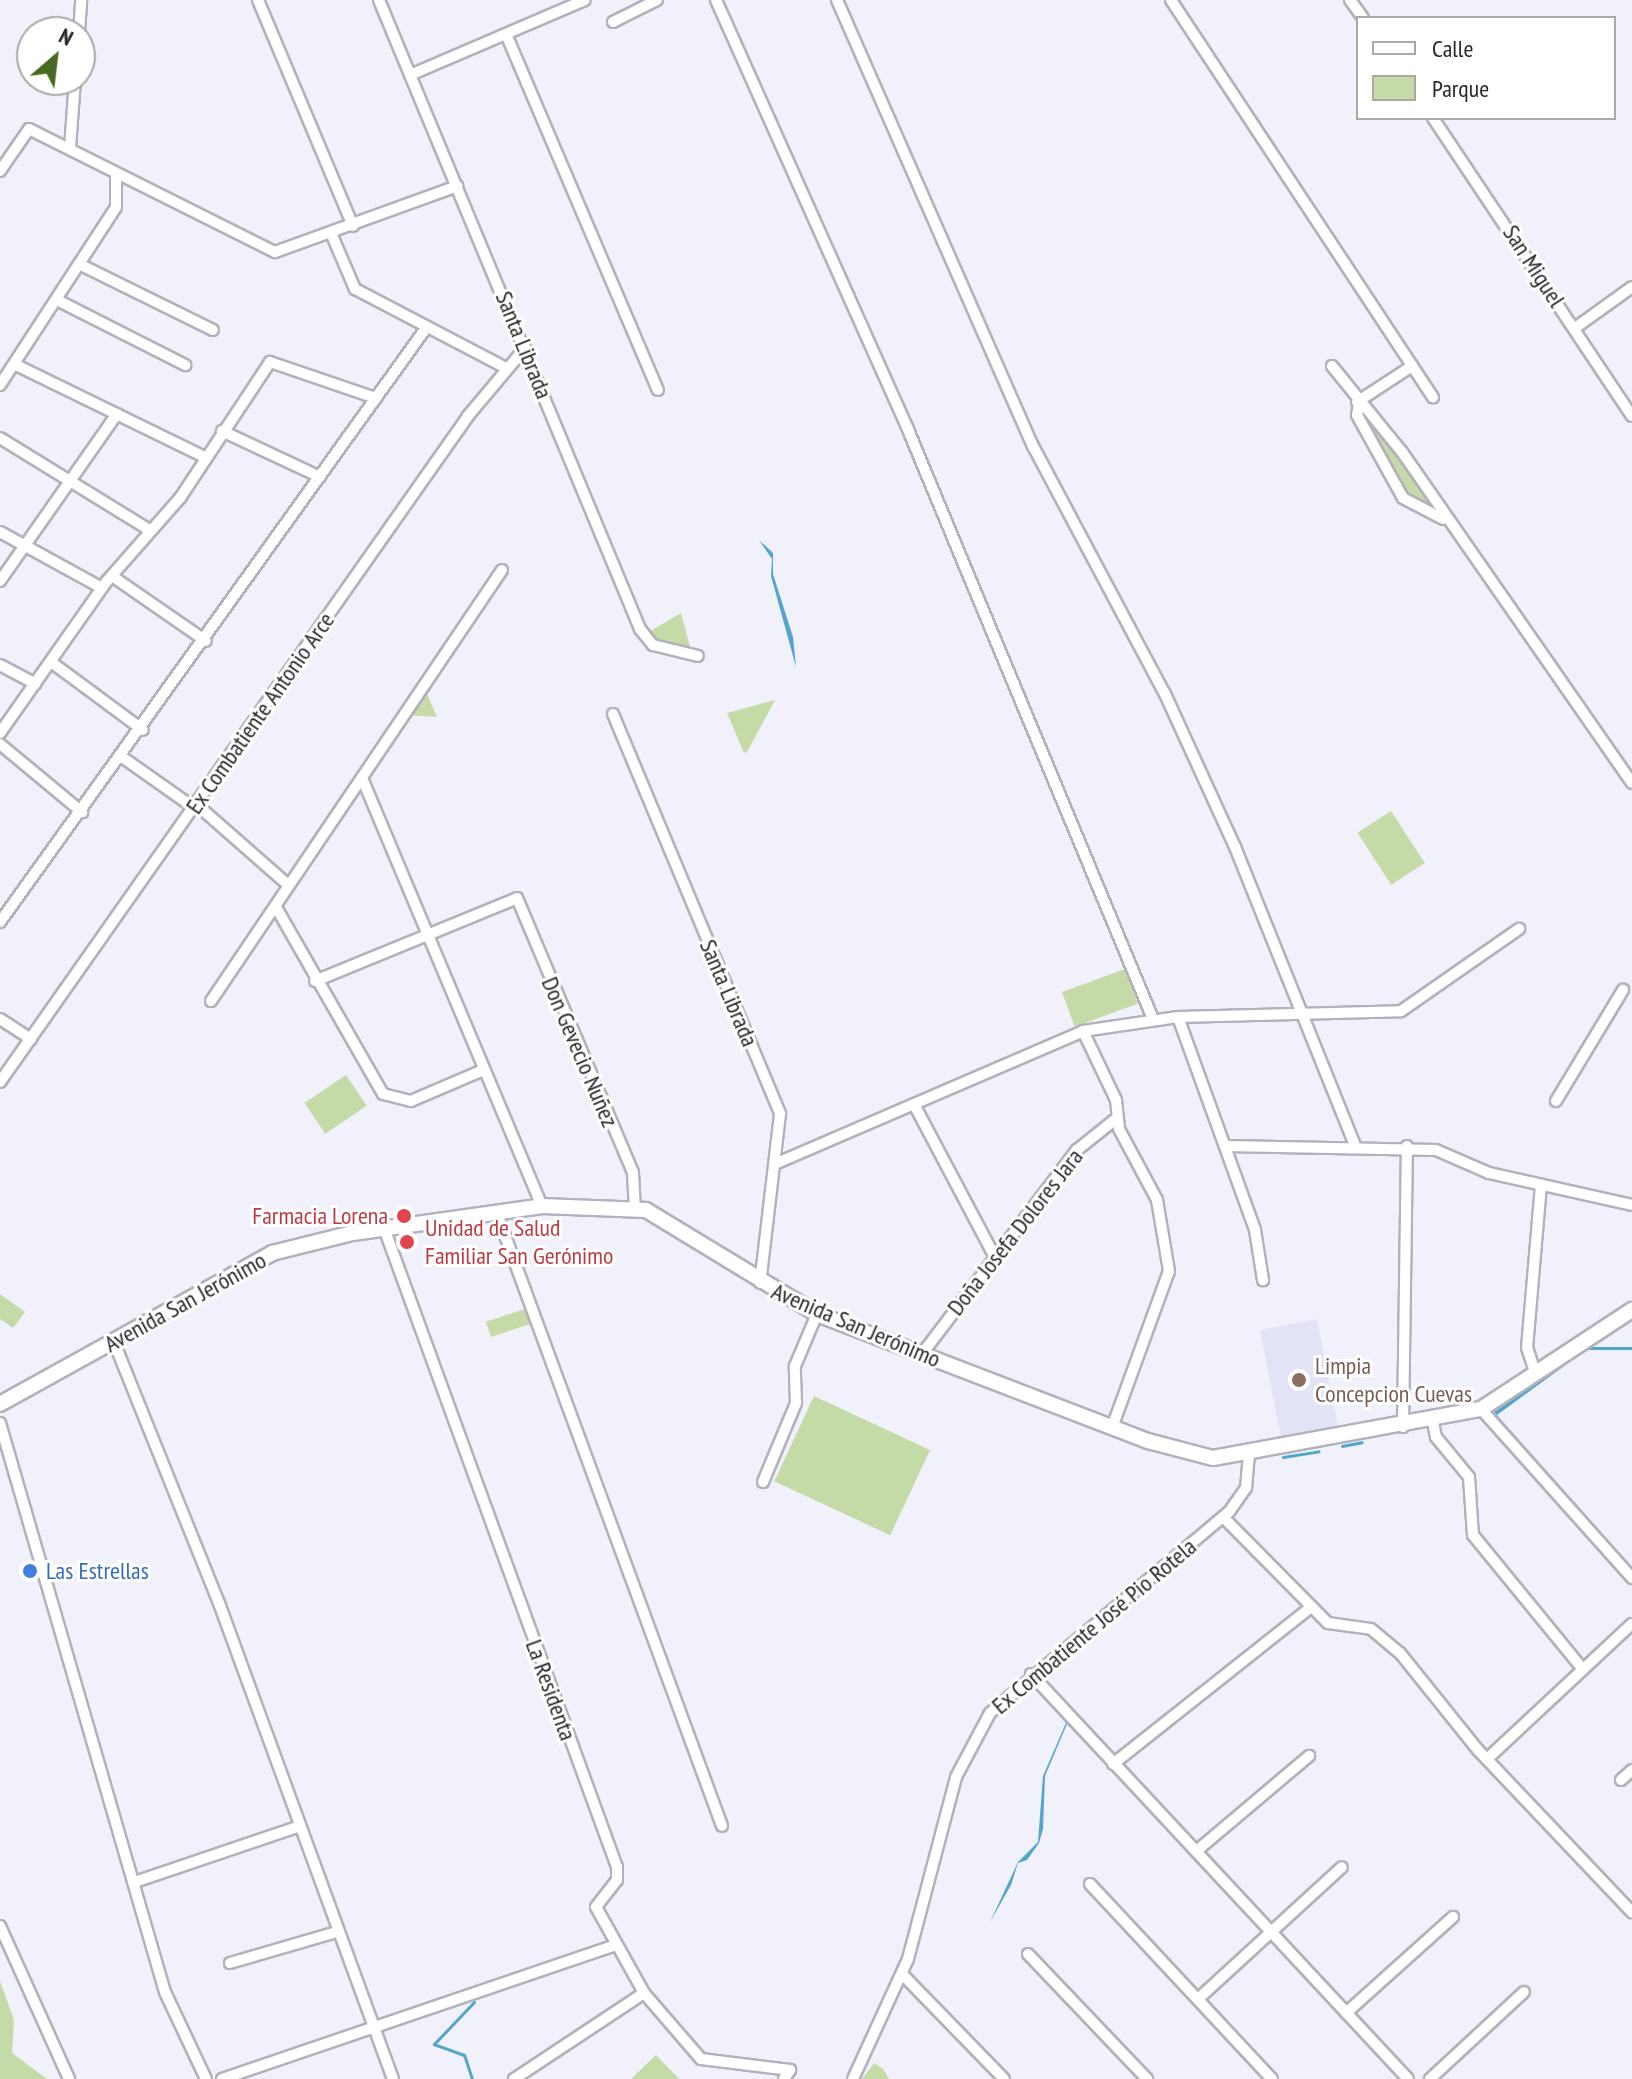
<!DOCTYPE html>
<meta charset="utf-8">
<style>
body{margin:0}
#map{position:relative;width:1632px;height:2079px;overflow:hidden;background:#f0f1fb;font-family:"PT Sans Narrow",sans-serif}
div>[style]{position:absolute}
.built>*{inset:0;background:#e2e4f5;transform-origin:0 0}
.green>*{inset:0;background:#c6daa8;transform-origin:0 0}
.water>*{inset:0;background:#53a5cc}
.stream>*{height:3px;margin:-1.5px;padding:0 1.5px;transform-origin:1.5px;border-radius:1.5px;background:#53a5cc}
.roads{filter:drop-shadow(2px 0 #b1b2bb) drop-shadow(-2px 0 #b1b2bb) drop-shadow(0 2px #b1b2bb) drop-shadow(0 -2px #b1b2bb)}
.street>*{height:10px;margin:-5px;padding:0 5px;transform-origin:5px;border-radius:5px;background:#fff}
.secondary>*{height:14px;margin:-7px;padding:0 7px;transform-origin:7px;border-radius:7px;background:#fff}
.dots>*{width:22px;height:22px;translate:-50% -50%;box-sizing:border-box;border:4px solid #fff;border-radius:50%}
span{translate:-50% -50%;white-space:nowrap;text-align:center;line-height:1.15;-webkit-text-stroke:6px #fff;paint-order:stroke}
.street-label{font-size:24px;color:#27272b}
.health-label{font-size:24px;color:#be3a42}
.right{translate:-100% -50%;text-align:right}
.left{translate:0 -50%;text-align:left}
.education-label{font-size:24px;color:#785e54}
.shop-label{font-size:24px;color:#366cbe}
.legend{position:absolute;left:1356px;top:16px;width:260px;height:104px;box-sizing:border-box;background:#fff;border:2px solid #a9a9aa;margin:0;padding:10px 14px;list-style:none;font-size:24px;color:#27272b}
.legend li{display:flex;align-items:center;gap:16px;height:40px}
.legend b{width:40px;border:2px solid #a9a9aa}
.north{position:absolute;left:16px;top:16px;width:80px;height:80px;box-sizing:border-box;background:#fff;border:2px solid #a9a9aa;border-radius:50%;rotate:28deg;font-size:22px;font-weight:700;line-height:32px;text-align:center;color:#27272b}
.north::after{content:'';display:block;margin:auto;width:28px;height:36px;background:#476921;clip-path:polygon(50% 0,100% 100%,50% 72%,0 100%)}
</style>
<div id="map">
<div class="built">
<div style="left:1317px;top:1319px;width:114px;height:58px;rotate:79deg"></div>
</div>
<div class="green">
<div style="clip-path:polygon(1361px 410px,1395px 448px,1439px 514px,1402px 488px)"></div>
<div style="clip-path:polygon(681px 613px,691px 650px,656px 643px,647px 633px)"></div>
<div style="clip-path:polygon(424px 687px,437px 717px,407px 715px)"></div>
<div style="clip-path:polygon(775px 700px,747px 752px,744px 753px,727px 713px)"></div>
<div style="left:1391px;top:811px;width:62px;height:40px;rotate:57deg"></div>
<div style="left:1125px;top:969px;width:37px;height:67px;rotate:70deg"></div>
<div style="left:346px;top:1075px;width:37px;height:50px;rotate:56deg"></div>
<div style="clip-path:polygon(0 1294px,25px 1312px,13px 1328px,0 1319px)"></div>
<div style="left:525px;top:1309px;width:16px;height:41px;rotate:72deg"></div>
<div style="left:814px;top:1396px;width:128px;height:94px;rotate:25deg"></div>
<div style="clip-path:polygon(0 1981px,14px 2020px,12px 2053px,47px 2079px,0 2079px)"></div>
<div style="clip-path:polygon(656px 2055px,679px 2079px,631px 2079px)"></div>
<div style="clip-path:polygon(874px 2063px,883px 2069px,889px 2079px,862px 2079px)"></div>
</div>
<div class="water">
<div style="clip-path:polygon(759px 540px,773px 553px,773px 574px,793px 637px,796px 667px,771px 576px,772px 559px)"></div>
<div style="clip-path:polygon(1593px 1345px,1497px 1415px,1596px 1526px,1494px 1412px)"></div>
<div style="clip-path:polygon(1031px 1682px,1150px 1809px,1067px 1724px,1045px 1776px,1043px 1829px,1039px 1843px,1027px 1860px,1018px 1863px,1011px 1885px,990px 1922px,1018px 1862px,1038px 1842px,1043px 1776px,1066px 1723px)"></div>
</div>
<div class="stream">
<div style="left:872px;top:1343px;width:72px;rotate:21.2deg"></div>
<div style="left:1590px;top:1348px;width:42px"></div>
<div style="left:1342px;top:1446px;width:20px;rotate:-11deg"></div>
<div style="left:1283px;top:1457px;width:36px;rotate:-9deg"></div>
<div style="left:472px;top:2079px;width:25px;rotate:-108deg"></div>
<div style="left:464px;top:2055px;width:32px;rotate:-160deg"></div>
<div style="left:434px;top:2044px;width:58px;rotate:-46.4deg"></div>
</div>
<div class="roads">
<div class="street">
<div style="left:258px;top:0;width:245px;rotate:67.2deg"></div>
<div style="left:379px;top:0;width:681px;rotate:67.46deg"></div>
<div style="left:640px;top:629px;width:21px;rotate:51deg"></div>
<div style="left:653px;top:645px;width:46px;rotate:13.7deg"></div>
<div style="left:716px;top:0;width:473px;rotate:65.9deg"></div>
<div style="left:909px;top:432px;width:636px;rotate:67.43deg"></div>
<div style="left:837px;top:0;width:487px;rotate:66.3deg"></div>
<div style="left:1033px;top:446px;width:281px;rotate:62deg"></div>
<div style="left:1165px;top:694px;width:168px;rotate:65.4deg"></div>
<div style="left:1235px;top:847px;width:321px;rotate:68.1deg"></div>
<div style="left:1171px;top:0;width:476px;rotate:56.6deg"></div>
<div style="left:1350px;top:0;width:22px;rotate:54deg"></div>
<div style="left:613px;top:22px;width:49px;rotate:-26.6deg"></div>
<div style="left:79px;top:32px;width:32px;rotate:-86deg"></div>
<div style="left:506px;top:34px;width:387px;rotate:66.9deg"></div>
<div style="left:410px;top:75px;width:190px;rotate:-23.2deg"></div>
<div style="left:1433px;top:118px;width:358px;rotate:56.3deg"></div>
<div style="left:70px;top:148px;width:68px;rotate:-85.8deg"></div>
<div style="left:0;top:171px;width:51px;rotate:-55.4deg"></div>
<div style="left:29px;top:129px;width:275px;rotate:26.6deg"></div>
<div style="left:275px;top:252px;width:194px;rotate:-19.9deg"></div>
<div style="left:331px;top:233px;width:61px;rotate:66.8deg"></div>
<div style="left:355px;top:289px;width:170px;rotate:27.6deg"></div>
<div style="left:81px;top:265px;width:147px;rotate:26.2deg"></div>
<div style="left:57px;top:300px;width:144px;rotate:26.9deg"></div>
<div style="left:1575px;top:328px;width:70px;rotate:-35.7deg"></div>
<div style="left:14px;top:364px;width:212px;rotate:26deg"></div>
<div style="left:1332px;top:366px;width:111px;rotate:50.9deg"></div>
<div style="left:1402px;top:452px;width:403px;rotate:55.2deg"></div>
<div style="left:0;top:385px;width:212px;rotate:-56.9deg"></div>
<div style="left:116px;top:207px;width:32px;rotate:-90deg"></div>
<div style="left:1357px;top:402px;width:66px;rotate:-33.2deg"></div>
<div style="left:1359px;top:404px;width:11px;rotate:100deg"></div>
<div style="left:1357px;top:415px;width:95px;rotate:61deg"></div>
<div style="left:1403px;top:498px;width:45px;rotate:27.7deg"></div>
<div style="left:222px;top:431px;width:108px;rotate:25.1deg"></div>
<div style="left:0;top:438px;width:177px;rotate:31.6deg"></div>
<div style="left:0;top:532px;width:116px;rotate:28.8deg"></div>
<div style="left:112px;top:576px;width:114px;rotate:34.7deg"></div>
<div style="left:0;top:581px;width:204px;rotate:-55deg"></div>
<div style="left:51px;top:662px;width:114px;rotate:36.5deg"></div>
<div style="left:0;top:665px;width:40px;rotate:28deg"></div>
<div style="left:613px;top:714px;width:433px;rotate:67.3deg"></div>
<div style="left:780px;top:1114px;width:170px;rotate:96.7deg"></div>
<div style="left:0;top:733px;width:186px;rotate:-54.9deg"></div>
<div style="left:107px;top:581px;width:111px;rotate:-48.7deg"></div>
<div style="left:180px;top:498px;width:163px;rotate:-56.5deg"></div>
<div style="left:270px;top:362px;width:112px;rotate:18.8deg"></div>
<div style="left:0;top:744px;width:107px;rotate:39.7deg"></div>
<div style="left:122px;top:757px;width:87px;rotate:35.2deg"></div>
<div style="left:362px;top:778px;width:464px;rotate:67.2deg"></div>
<div style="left:196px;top:804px;width:120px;rotate:41.3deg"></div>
<div style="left:277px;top:909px;width:213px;rotate:60.2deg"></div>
<div style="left:383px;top:1094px;width:29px;rotate:14deg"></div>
<div style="left:411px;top:1101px;width:76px;rotate:-23.2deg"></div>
<div style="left:0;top:922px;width:731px;rotate:-54.35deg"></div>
<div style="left:315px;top:981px;width:218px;rotate:-22.3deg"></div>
<div style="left:517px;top:898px;width:298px;rotate:67.1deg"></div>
<div style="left:633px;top:1173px;width:34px;rotate:87deg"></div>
<div style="left:211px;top:1001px;width:520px;rotate:-55.97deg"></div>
<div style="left:1178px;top:1017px;width:226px;rotate:70.1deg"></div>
<div style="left:1255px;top:1230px;width:51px;rotate:80.9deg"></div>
<div style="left:0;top:1019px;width:37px;rotate:33deg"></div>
<div style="left:1083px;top:1031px;width:76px;rotate:64.4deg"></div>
<div style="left:1116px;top:1100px;width:29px;rotate:84deg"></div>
<div style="left:1119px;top:1129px;width:81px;rotate:61.8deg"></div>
<div style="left:1157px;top:1200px;width:72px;rotate:80.4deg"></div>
<div style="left:1169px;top:1271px;width:167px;rotate:110deg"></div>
<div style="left:0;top:1082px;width:814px;rotate:-54.9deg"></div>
<div style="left:468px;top:416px;width:89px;rotate:-50deg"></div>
<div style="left:1556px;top:1101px;width:130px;rotate:-58.9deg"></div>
<div style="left:916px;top:1108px;width:171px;rotate:62.1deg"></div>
<div style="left:1225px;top:1146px;width:211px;rotate:1.1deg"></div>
<div style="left:1436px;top:1150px;width:58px;rotate:23.5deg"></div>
<div style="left:1489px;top:1173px;width:147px;rotate:12.6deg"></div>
<div style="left:777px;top:1163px;width:333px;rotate:-23.3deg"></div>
<div style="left:1083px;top:1031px;width:96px;rotate:-8.4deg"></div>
<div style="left:1178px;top:1017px;width:223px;rotate:-1.5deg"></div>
<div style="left:1401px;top:1011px;width:144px;rotate:-34.8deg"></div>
<div style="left:496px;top:1211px;width:655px;rotate:69.82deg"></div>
<div style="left:384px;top:1228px;width:680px;rotate:69.97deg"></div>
<div style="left:617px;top:1867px;width:13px;rotate:90deg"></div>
<div style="left:617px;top:1880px;width:34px;rotate:128deg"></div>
<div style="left:596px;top:1907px;width:98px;rotate:60.8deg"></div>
<div style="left:644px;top:1993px;width:156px;rotate:146.5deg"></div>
<div style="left:114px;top:1342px;width:281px;rotate:68.1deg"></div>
<div style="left:219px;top:1603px;width:507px;rotate:69.92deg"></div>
<div style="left:922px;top:1354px;width:256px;rotate:-52.8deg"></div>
<div style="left:1077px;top:1150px;width:51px;rotate:-38.7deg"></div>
<div style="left:1535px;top:1372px;width:25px;rotate:-108deg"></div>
<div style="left:1527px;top:1348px;width:164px;rotate:-85.1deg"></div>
<div style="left:1481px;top:1409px;width:227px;rotate:48.2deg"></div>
<div style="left:1433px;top:1422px;width:15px;rotate:79deg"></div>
<div style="left:1436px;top:1437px;width:52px;rotate:50.5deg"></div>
<div style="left:1469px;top:1477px;width:58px;rotate:86.1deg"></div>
<div style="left:1473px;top:1535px;width:171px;rotate:50.7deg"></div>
<div style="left:0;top:1423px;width:592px;rotate:73.83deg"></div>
<div style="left:165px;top:1992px;width:96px;rotate:64.8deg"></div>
<div style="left:1403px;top:1427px;width:281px;rotate:-89.2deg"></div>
<div style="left:763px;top:1482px;width:86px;rotate:-67.3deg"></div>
<div style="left:796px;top:1403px;width:37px;rotate:-92deg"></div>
<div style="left:795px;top:1366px;width:56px;rotate:-67.1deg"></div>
<div style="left:1223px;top:1517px;width:149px;rotate:45.3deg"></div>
<div style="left:1328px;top:1623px;width:43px;rotate:7.9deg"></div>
<div style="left:1371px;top:1629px;width:38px;rotate:40deg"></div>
<div style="left:1400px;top:1653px;width:124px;rotate:51.2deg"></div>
<div style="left:1478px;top:1750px;width:224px;rotate:46.5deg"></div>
<div style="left:1031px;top:1674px;width:553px;rotate:47.05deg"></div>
<div style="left:1487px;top:1759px;width:198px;rotate:-43deg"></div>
<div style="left:1113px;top:1764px;width:251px;rotate:-38.4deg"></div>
<div style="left:1621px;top:1780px;width:15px;rotate:-42deg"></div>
<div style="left:1200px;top:1848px;width:143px;rotate:-40.2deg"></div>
<div style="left:135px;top:1882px;width:174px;rotate:-18.7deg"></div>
<div style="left:1090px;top:1884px;width:267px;rotate:47deg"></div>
<div style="left:0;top:1926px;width:168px;rotate:65.7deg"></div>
<div style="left:1028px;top:1954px;width:173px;rotate:46.4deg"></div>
<div style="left:230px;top:1963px;width:111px;rotate:-16.2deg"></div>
<div style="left:902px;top:1974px;width:146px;rotate:45.8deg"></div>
<div style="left:644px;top:1993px;width:87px;rotate:49.2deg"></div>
<div style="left:701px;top:2059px;width:90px;rotate:7deg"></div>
<div style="left:790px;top:2070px;width:11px;rotate:124deg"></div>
<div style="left:1198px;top:1999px;width:195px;rotate:-42.5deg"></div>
<div style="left:1346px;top:2013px;width:144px;rotate:-41.9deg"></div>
<div style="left:222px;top:2079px;width:416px;rotate:-18.8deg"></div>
<div style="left:853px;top:2079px;width:132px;rotate:-65.4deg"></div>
<div style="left:908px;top:1959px;width:188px;rotate:-75.2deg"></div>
<div style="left:956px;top:1777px;width:72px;rotate:-62deg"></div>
<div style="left:990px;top:1713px;width:312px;rotate:-40.1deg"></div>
<div style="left:1229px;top:1512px;width:29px;rotate:-55deg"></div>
<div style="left:1246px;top:1488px;width:33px;rotate:-85deg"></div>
<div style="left:1430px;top:2079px;width:128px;rotate:-42.8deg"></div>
</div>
<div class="secondary">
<div style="left:0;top:1404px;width:311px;rotate:-29deg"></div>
<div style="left:272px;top:1253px;width:83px;rotate:-13.9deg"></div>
<div style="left:353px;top:1233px;width:191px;rotate:-8.1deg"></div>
<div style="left:542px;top:1206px;width:104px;rotate:2.2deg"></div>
<div style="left:646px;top:1210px;width:200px;rotate:31.3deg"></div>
<div style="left:817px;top:1314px;width:355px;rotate:21deg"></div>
<div style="left:1148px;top:1441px;width:67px;rotate:14.7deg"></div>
<div style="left:1213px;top:1458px;width:272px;rotate:-10.4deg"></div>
<div style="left:1481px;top:1409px;width:181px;rotate:-33.3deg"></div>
</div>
</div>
<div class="dots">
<div style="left:404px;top:1216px;background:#e0444e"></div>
<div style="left:407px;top:1242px;background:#e0444e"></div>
<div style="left:1299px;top:1380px;background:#8d6e63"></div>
<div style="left:30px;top:1571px;background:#3f7fe0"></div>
</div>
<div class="street-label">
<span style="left:1534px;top:266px;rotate:57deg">San Miguel</span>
<span style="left:524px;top:345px;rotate:68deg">Santa Librada</span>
<span style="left:260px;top:713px;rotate:-55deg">Ex Combatiente Antonio Arce</span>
<span style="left:729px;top:993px;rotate:67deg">Santa Librada</span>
<span style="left:580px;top:1052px;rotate:67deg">Don Gevecio Nuñez</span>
<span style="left:1015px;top:1232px;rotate:-52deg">Doña Josefa Dolores Jara</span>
<span style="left:185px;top:1302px;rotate:-29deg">Avenida San Jerónimo</span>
<span style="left:856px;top:1325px;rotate:23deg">Avenida San Jerónimo</span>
<span style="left:1094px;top:1626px;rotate:-40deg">Ex Combatiente José Pio Rotela</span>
<span style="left:551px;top:1690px;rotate:70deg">La Residenta</span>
</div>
<div class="health-label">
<span class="right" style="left:388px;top:1216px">Farmacia Lorena</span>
<span class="left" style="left:425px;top:1242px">Unidad de Salud<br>Familiar San Gerónimo</span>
</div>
<div class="education-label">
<span class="left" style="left:1315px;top:1380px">Limpia<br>Concepcion Cuevas</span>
</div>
<div class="shop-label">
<span class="left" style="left:46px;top:1571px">Las Estrellas</span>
</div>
<ul class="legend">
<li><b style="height:10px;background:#fff"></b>Calle</li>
<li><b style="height:22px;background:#c6daa8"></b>Parque</li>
</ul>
<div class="north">N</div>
</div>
